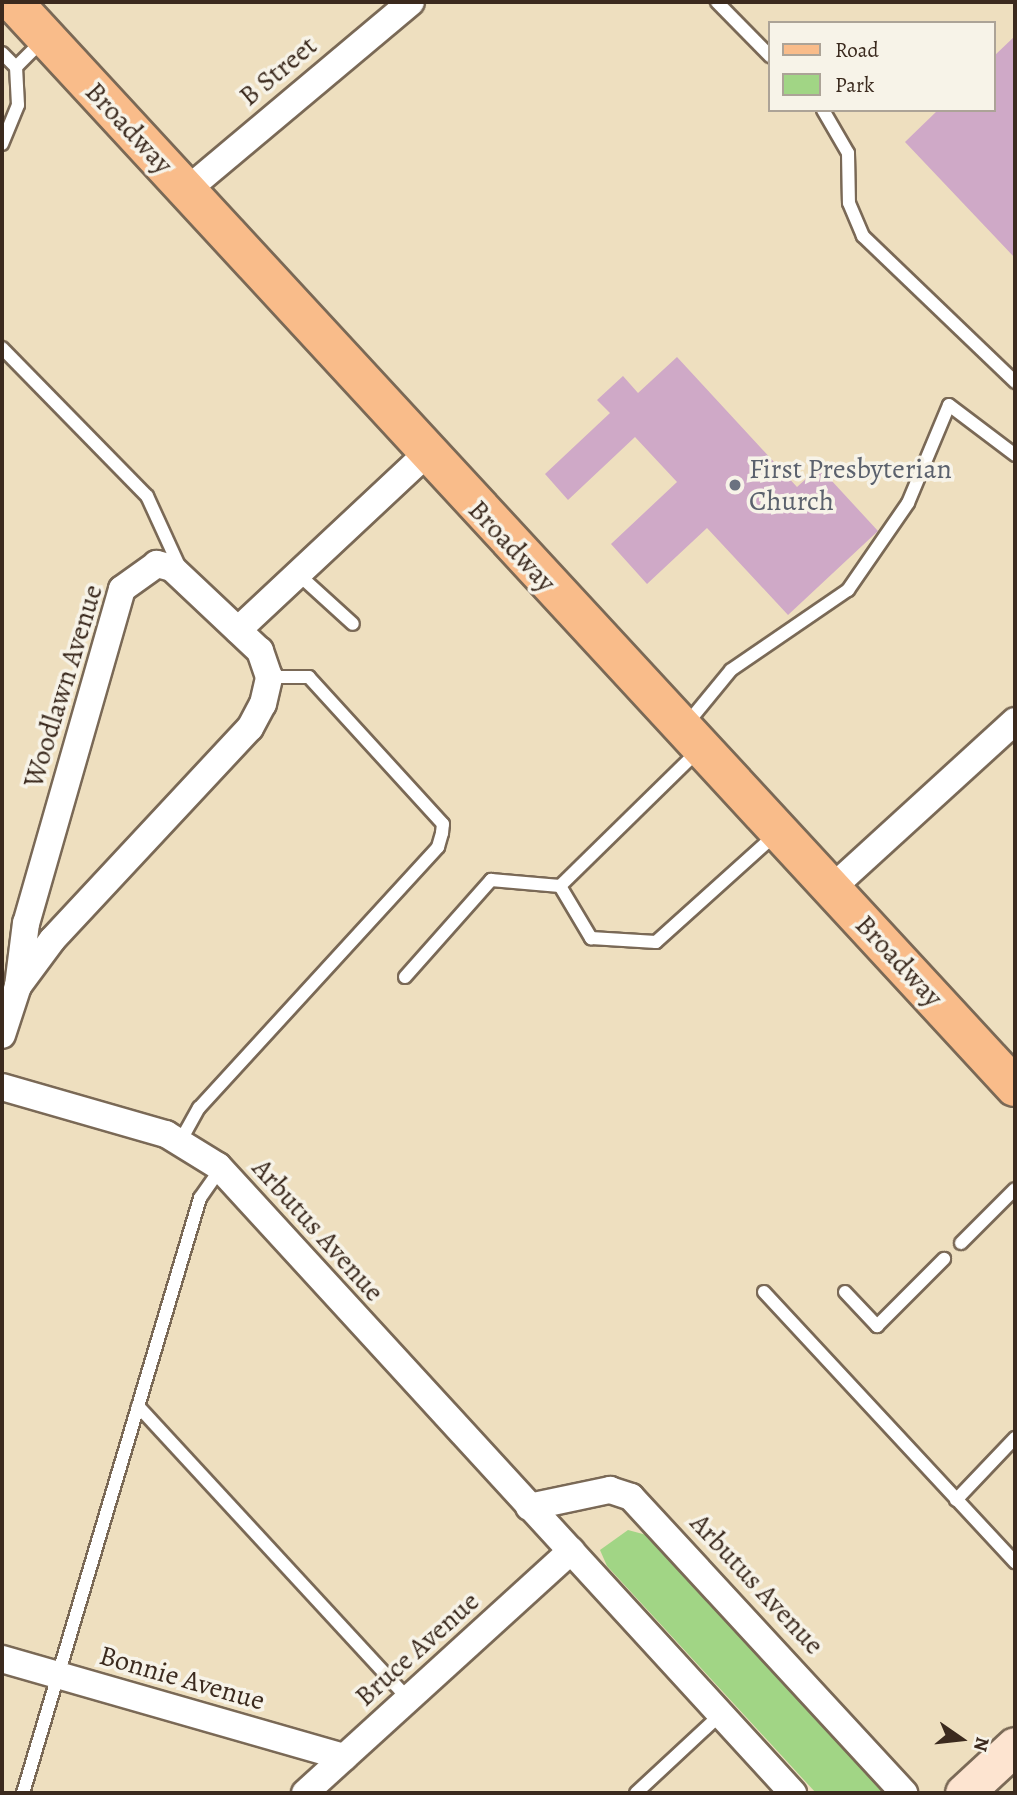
<!DOCTYPE html>
<style>
body{margin:0}
#map{position:relative;width:1017px;height:1795px;overflow:hidden;background:#eedfbf;font-family:Alegreya,serif}
div>[style]{position:absolute}
.green>*{inset:0;background:#a1d585}
.building>*{inset:0;background:#cfa9c7}
.roads{filter:drop-shadow(2px 0 #7a6956) drop-shadow(-2px 0 #7a6956) drop-shadow(0 2px #7a6956) drop-shadow(0 -2px #7a6956)}
.lane>*{height:12px;margin:-6px;padding:0 6px;transform-origin:6px;border-radius:6px;background:#fff}
.street>*{height:26px;margin:-13px;padding:0 13px;transform-origin:13px;border-radius:13px;background:#fff}
.secondary>*{height:37px;margin:-18.5px;padding:0 18.5px;transform-origin:18.5px;border-radius:18.5px;background:#fde4d0}
.primary>*{height:38px;margin:-19px;padding:0 19px;transform-origin:19px;border-radius:19px;background:#f9bc8a}
.dots>*{width:19px;height:19px;translate:-50% -50%;box-sizing:border-box;border:4px solid #f7f3e8;border-radius:50%}
span{translate:-50% -50%;white-space:nowrap;text-align:center;line-height:1.15;-webkit-text-stroke:7px #f7f3e8;paint-order:stroke}
.street-label{font-size:28px;color:#3b2a1e}
.worship-label{font-size:28px;color:#5b616d}
.left{translate:0 -50%;text-align:left}
.frame{position:absolute;inset:0;border:4px solid #3b2a1e;pointer-events:none}
.legend{position:absolute;left:768px;top:21px;width:228px;height:91px;box-sizing:border-box;background:#f7f3e8;border:2px solid #aca397;margin:0;padding:9px 12px;list-style:none;font-size:21px;color:#3b2a1e}
.legend li{display:flex;align-items:center;gap:14px;height:35px}
.legend b{width:35px;border:2px solid #aca397}
.north{position:absolute;left:926px;top:1704px;width:70px;height:70px;-webkit-text-stroke:5px #f7f3e8;paint-order:stroke;rotate:104deg;font-size:19px;font-weight:700;line-height:28px;text-align:center;color:#3b2a1e}
.north::after{content:'';display:block;margin:auto;width:24px;height:32px;background:#3b2a1e;clip-path:polygon(50% 0,100% 100%,50% 72%,0 100%)}
</style>
<div id="map">
<div class="green">
<div style="clip-path:polygon(628px 1530px,654px 1537px,885px 1793px,816px 1793px,607px 1566px,600px 1550px)"></div>
</div>
<div class="building">
<div style="clip-path:polygon(1015px 36px,1015px 258px,905px 142px,938px 110px,994px 110px,994px 56px)"></div>
<div style="clip-path:polygon(677px 357px,797px 487px,819px 467px,878px 531px,788px 615px,707px 528px,647px 584px,611px 544px,677px 482px,635px 437px,568px 500px,545px 474px,610px 413px,597px 400px,623px 376px,638px 393px)"></div>
</div>
<div class="roads">
<div class="lane">
<div style="left:717px;top:2px;width:76px;rotate:45.5deg"></div>
<div style="left:2px;top:53px;width:20px;rotate:45deg"></div>
<div style="left:823px;top:110px;width:50px;rotate:59.8deg"></div>
<div style="left:848px;top:153px;width:50px;rotate:88.9deg"></div>
<div style="left:849px;top:203px;width:36px;rotate:67deg"></div>
<div style="left:863px;top:236px;width:211px;rotate:43.8deg"></div>
<div style="left:2px;top:144px;width:42px;rotate:-67.7deg"></div>
<div style="left:18px;top:105px;width:38px;rotate:-93deg"></div>
<div style="left:16px;top:67px;width:38px;rotate:-45deg"></div>
<div style="left:2px;top:348px;width:207px;rotate:45.6deg"></div>
<div style="left:147px;top:496px;width:79px;rotate:65.4deg"></div>
<div style="left:298px;top:574px;width:74px;rotate:42.3deg"></div>
<div style="left:685px;top:726px;width:72px;rotate:-50.6deg"></div>
<div style="left:731px;top:670px;width:142px;rotate:-34.4deg"></div>
<div style="left:848px;top:590px;width:106px;rotate:-55.4deg"></div>
<div style="left:908px;top:503px;width:106px;rotate:-67.3deg"></div>
<div style="left:949px;top:405px;width:83px;rotate:37.1deg"></div>
<div style="left:560px;top:886px;width:61px;rotate:59.2deg"></div>
<div style="left:591px;top:938px;width:65px;rotate:3.5deg"></div>
<div style="left:656px;top:942px;width:160px;rotate:-42deg"></div>
<div style="left:405px;top:977px;width:130px;rotate:-48.4deg"></div>
<div style="left:491px;top:880px;width:69px;rotate:5deg"></div>
<div style="left:560px;top:886px;width:193px;rotate:-44.4deg"></div>
<div style="left:181px;top:1140px;width:37px;rotate:-61deg"></div>
<div style="left:199px;top:1108px;width:354px;rotate:-47.5deg"></div>
<div style="left:438px;top:847px;width:15px;rotate:-74deg"></div>
<div style="left:442px;top:833px;width:9px;rotate:-84deg"></div>
<div style="left:443px;top:824px;width:199px;rotate:-132.4deg"></div>
<div style="left:309px;top:677px;width:40px;rotate:180deg"></div>
<div style="left:961px;top:1243px;width:76px;rotate:-45deg"></div>
<div style="left:764px;top:1292px;width:369px;rotate:47.1deg"></div>
<div style="left:845px;top:1292px;width:47px;rotate:46.7deg"></div>
<div style="left:877px;top:1326px;width:95px;rotate:-45deg"></div>
<div style="left:138px;top:1406px;width:398px;rotate:47.3deg"></div>
<div style="left:956px;top:1500px;width:86px;rotate:-46.4deg"></div>
<div style="left:23px;top:1793px;width:621px;rotate:-73.43deg"></div>
<div style="left:200px;top:1198px;width:35px;rotate:-55deg"></div>
<div style="left:636px;top:1793px;width:115px;rotate:-42.9deg"></div>
</div>
<div class="street">
<div style="left:187px;top:190px;width:292px;rotate:-40deg"></div>
<div style="left:238px;top:630px;width:258px;rotate:-43.1deg"></div>
<div style="left:831px;top:889px;width:249px;rotate:-42.4deg"></div>
<div style="left:2px;top:1035px;width:52px;rotate:-71.9deg"></div>
<div style="left:18px;top:986px;width:57px;rotate:-53.5deg"></div>
<div style="left:52px;top:940px;width:290px;rotate:-47deg"></div>
<div style="left:250px;top:728px;width:27px;rotate:-62deg"></div>
<div style="left:263px;top:704px;width:28px;rotate:-77deg"></div>
<div style="left:269px;top:677px;width:28px;rotate:-109deg"></div>
<div style="left:260px;top:651px;width:121px;rotate:-136.7deg"></div>
<div style="left:172px;top:568px;width:16px;rotate:-165deg"></div>
<div style="left:157px;top:564px;width:43px;rotate:144.5deg"></div>
<div style="left:122px;top:589px;width:348px;rotate:106deg"></div>
<div style="left:26px;top:923px;width:64px;rotate:97.2deg"></div>
<div style="left:2px;top:1087px;width:171px;rotate:16deg"></div>
<div style="left:166px;top:1134px;width:61px;rotate:31.6deg"></div>
<div style="left:218px;top:1166px;width:851px;rotate:47.48deg"></div>
<div style="left:529px;top:1507px;width:83px;rotate:-11.9deg"></div>
<div style="left:610px;top:1490px;width:22px;rotate:18deg"></div>
<div style="left:631px;top:1497px;width:403px;rotate:47.3deg"></div>
<div style="left:2px;top:1659px;width:356px;rotate:16deg"></div>
<div style="left:305px;top:1793px;width:360px;rotate:-42.3deg"></div>
</div>
<div class="secondary">
<div style="left:964px;top:1793px;width:69px;rotate:-42.7deg"></div>
</div>
<div class="primary">
<div style="left:13px;top:2px;width:1477px;rotate:47.28deg"></div>
</div>
</div>
<div class="dots">
<div style="left:735px;top:485px;background:#6b7280"></div>
</div>
<div class="street-label">
<span style="left:278px;top:71px;rotate:-40deg">B Street</span>
<span style="left:129px;top:128px;rotate:47deg">Broadway</span>
<span style="left:512px;top:546px;rotate:47deg">Broadway</span>
<span style="left:63px;top:686px;rotate:-73deg">Woodlawn Avenue</span>
<span style="left:899px;top:961px;rotate:47deg">Broadway</span>
<span style="left:318px;top:1230px;rotate:48deg">Arbutus Avenue</span>
<span style="left:757px;top:1584px;rotate:47deg">Arbutus Avenue</span>
<span style="left:417px;top:1649px;rotate:-42deg">Bruce Avenue</span>
<span style="left:182px;top:1678px;rotate:16deg">Bonnie Avenue</span>
</div>
<div class="worship-label">
<span class="left" style="left:749px;top:485px">First Presbyterian<br>Church</span>
</div>
<div class="frame"></div>
<ul class="legend">
<li><b style="height:9px;background:#f9bc8a"></b>Road</li>
<li><b style="height:19px;background:#a1d585"></b>Park</li>
</ul>
<div class="north">N</div>
</div>
